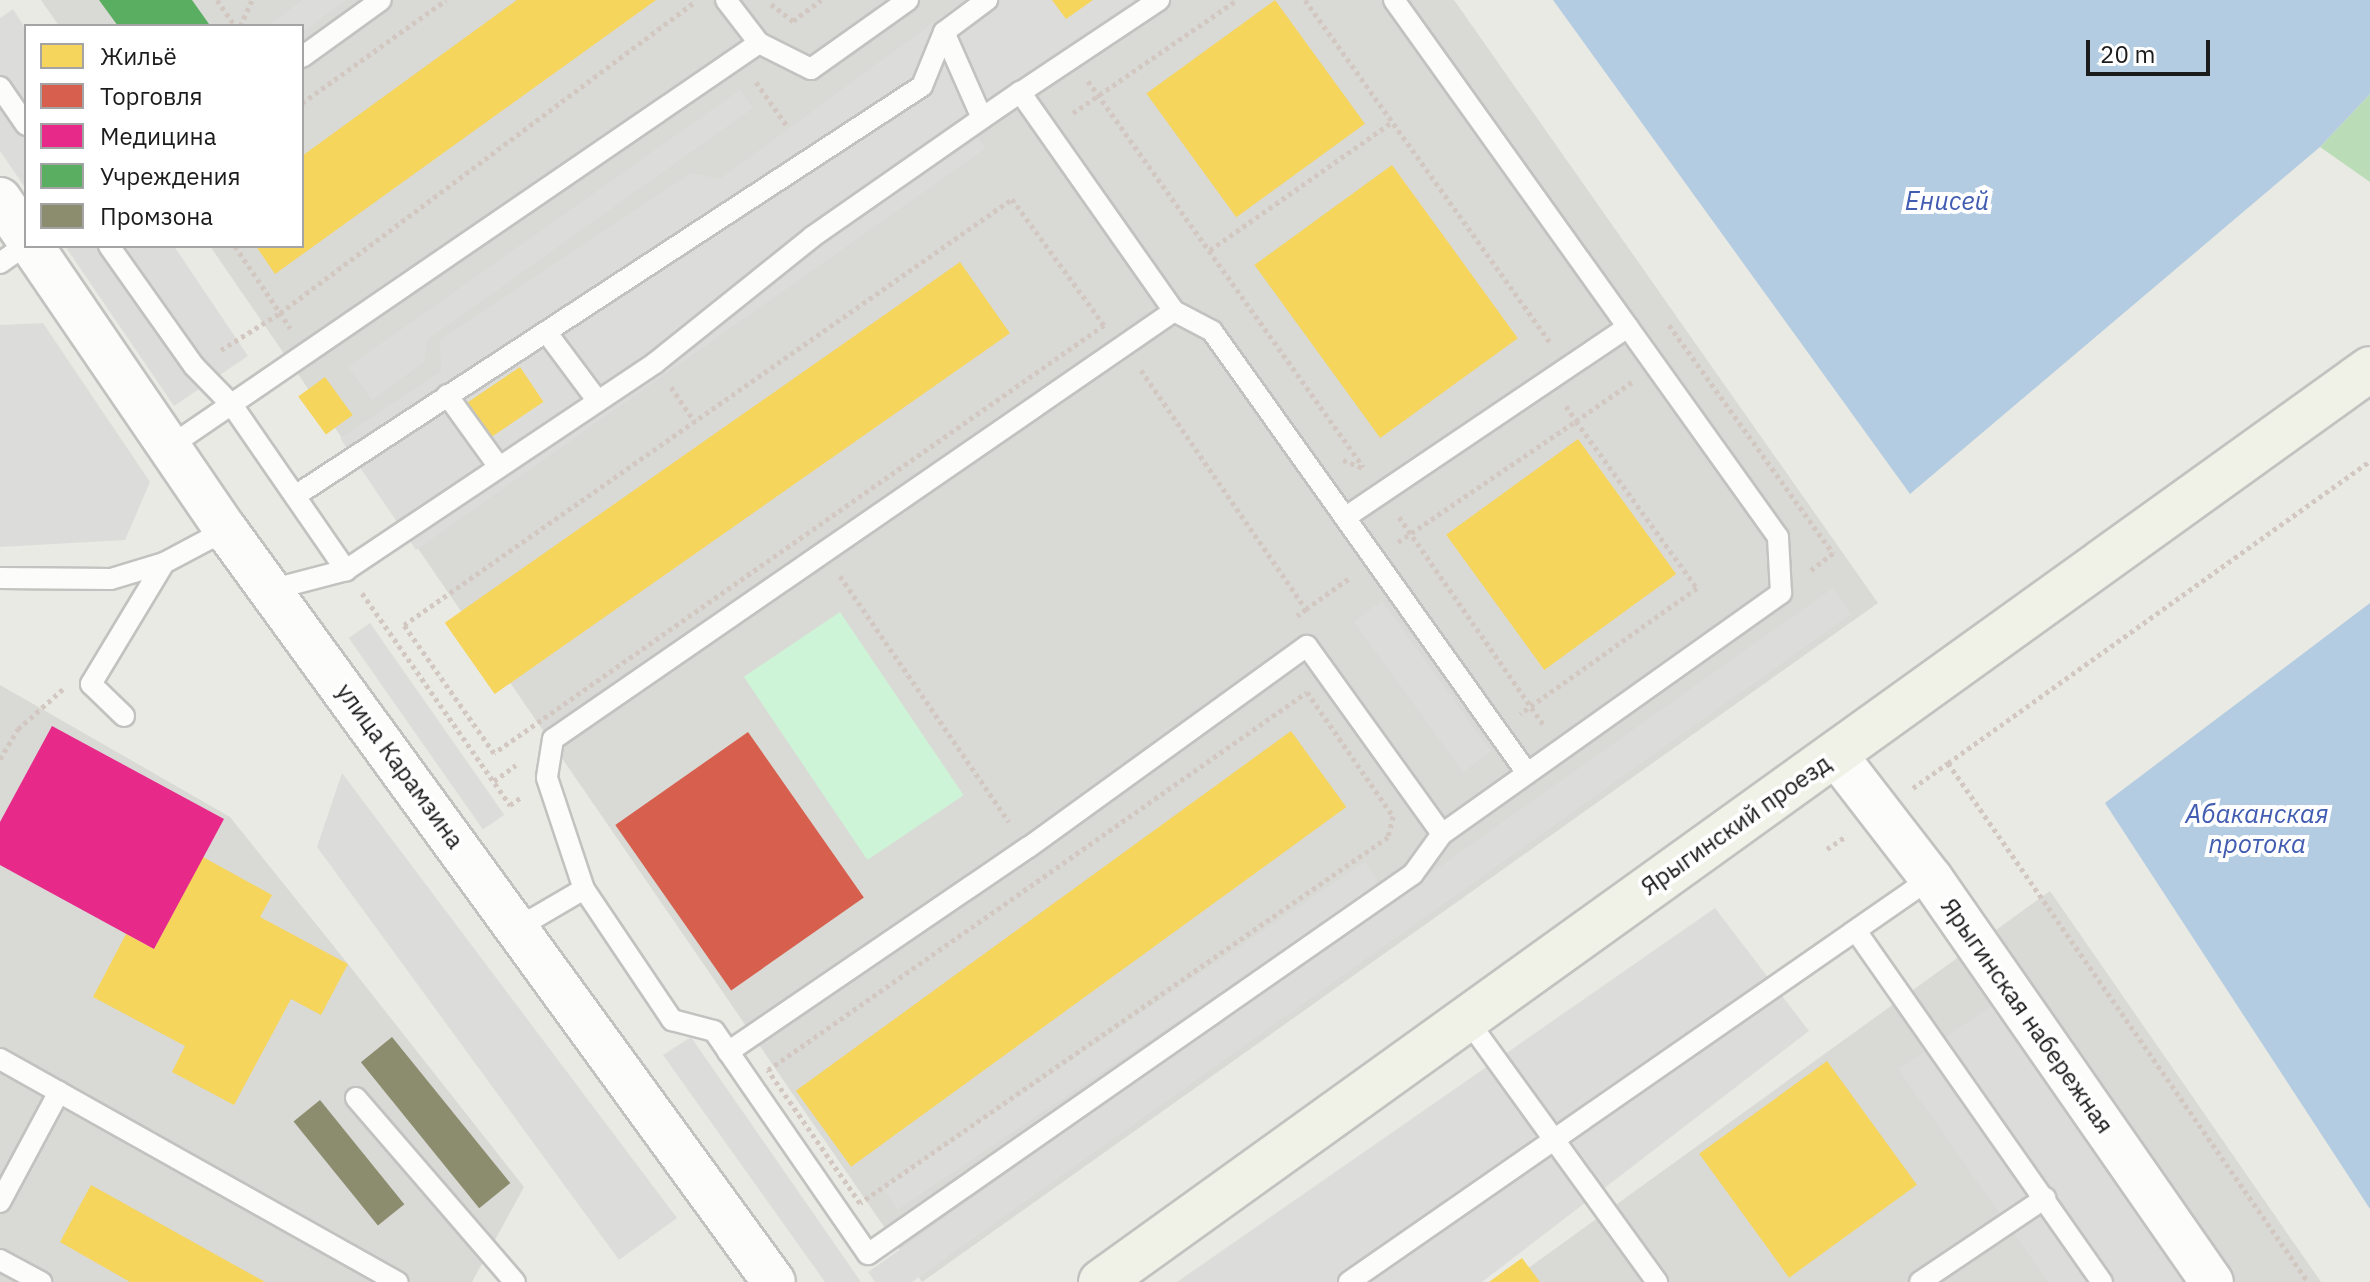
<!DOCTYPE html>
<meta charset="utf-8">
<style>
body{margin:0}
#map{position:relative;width:2370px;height:1282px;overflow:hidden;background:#eaeae4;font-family:"IBM Plex Sans",sans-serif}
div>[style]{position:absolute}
.residential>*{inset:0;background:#d9d9d5}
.forest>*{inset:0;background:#badcb6}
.park>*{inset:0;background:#cef4d8;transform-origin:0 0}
.parking>*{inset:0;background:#dcdcda;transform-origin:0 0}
.water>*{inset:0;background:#b3cce1}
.homes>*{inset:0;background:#f6d55c;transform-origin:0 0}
.shops>*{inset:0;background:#d6604d;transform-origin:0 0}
.health>*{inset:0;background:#e7298a}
.public>*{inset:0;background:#5aae61}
.industry>*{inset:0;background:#8c8c6e;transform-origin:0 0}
.path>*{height:5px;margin-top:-2.5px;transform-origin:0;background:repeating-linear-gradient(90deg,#d2c7c1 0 4px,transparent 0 8px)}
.roads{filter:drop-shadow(2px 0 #c2c2c0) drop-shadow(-2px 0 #c2c2c0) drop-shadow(0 2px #c2c2c0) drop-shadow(0 -2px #c2c2c0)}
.lane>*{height:20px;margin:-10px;padding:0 10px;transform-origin:10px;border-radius:10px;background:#fcfcfb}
.street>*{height:42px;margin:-21px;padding:0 21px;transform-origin:21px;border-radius:21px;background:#fcfcfb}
.secondary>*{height:44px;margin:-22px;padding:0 22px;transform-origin:22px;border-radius:22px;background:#f0f2e8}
span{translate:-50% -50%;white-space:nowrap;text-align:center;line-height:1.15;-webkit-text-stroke:8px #fff;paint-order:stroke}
.street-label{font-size:24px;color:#1b1b1b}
.water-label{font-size:26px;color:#415cb1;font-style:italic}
.legend{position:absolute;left:24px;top:24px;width:280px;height:224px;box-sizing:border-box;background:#fff;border:2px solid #a4a4a4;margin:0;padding:10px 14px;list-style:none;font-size:24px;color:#1b1b1b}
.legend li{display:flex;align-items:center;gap:16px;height:40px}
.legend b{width:40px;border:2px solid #a4a4a4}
.scale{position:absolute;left:2086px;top:40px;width:124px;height:36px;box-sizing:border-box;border:4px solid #1b1b1b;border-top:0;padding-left:10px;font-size:24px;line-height:28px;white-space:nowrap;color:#1b1b1b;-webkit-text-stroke:6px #fff;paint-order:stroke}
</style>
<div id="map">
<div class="residential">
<div style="clip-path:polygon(41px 0,1454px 0,1878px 603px,922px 1282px,210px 246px,302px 246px,302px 26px,59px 26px)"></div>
<div style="clip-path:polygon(0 685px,230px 817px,348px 964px,524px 1187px,472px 1282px,0 1282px)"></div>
<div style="clip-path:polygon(2050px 891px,2321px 1282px,1509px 1282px)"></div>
</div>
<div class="forest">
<div style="clip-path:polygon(2370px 94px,2370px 182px,2320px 147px)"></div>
</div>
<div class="park">
<div style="left:840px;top:612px;width:221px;height:116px;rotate:56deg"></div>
</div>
<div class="parking">
<div style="clip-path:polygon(303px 0,346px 0,302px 32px,302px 26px,268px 26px)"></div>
<div style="clip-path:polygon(964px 0,1144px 0,966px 122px,986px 148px,416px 550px,340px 438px,441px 371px,440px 340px,691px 173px,720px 179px)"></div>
<div style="clip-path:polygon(13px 9px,26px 29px,26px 189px,0 151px,0 18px)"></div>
<div style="clip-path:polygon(740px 90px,753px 108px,428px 339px,424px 362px,372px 400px,348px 367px)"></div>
<div style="clip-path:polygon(65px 246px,174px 246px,248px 356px,174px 406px)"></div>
<div style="clip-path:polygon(43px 323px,150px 482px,125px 540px,0 547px,0 325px)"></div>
<div style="clip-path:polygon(1833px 588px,1851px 614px,912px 1282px,875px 1282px,868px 1272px)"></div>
<div style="left:1382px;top:601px;width:186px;height:35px;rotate:54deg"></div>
<div style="left:370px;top:623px;width:234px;height:26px;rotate:55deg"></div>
<div style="clip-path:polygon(342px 773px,677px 1218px,619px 1260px,317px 847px)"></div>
<div style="left:1365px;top:862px;width:27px;height:582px;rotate:56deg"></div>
<div style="clip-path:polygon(1715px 908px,1809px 1031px,1482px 1282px,1177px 1282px)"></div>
<div style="clip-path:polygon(1993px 1005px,2184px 1282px,2048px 1282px,1898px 1069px)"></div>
<div style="clip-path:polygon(691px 1037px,861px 1282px,825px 1282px,663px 1055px)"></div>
</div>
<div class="water">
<div style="clip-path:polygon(1553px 0,2370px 0,2370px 94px,2320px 147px,1910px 494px)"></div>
<div style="clip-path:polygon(2370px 603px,2370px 1209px,2105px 803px)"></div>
</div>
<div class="homes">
<div style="clip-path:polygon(517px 0,656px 0,275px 274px,256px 246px,302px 246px,302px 156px)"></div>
<div style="clip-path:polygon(1052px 0,1093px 0,1066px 19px)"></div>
<div style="left:1275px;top:0;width:153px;height:159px;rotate:54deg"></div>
<div style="left:1392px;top:165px;width:214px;height:170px;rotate:54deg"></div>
<div style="left:960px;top:262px;width:87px;height:629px;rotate:55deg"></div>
<div style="left:520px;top:367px;width:42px;height:63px;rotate:56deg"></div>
<div style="left:325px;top:377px;width:47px;height:33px;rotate:54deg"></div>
<div style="left:1578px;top:439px;width:167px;height:163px;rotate:54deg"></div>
<div style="left:1291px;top:731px;width:94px;height:612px;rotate:54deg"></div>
<div style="clip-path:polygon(203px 857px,272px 895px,260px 917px,348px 964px,321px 1015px,291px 999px,234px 1105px,172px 1072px,185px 1046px,93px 997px,126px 934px,154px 949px)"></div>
<div style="left:1827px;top:1061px;width:153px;height:158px;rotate:54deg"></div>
<div style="clip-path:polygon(91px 1185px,265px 1282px,130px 1282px,60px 1242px)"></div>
<div style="clip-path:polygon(1522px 1258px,1540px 1282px,1489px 1282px)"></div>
</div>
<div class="shops">
<div style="left:748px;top:732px;width:202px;height:162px;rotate:55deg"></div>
</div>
<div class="health">
<div style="clip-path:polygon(52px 726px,224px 819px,154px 949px,0 865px,0 822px)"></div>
</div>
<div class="public">
<div style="clip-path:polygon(99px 0,192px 0,209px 24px,118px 26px)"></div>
</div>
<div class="industry">
<div style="left:392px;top:1037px;width:188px;height:40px;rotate:51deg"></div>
<div style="left:320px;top:1100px;width:134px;height:34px;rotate:51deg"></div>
</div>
<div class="path">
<div style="left:217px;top:0;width:32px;rotate:55deg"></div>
<div style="left:1305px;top:0;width:423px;rotate:54.4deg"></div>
<div style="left:771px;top:4px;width:28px;rotate:38deg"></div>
<div style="left:793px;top:21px;width:35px;rotate:-37deg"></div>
<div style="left:240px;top:26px;width:29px;rotate:-65deg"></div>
<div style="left:1088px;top:81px;width:474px;rotate:54.5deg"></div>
<div style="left:756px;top:82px;width:54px;rotate:54.8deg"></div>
<div style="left:302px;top:103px;width:177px;rotate:-35.6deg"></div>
<div style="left:1073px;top:113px;width:199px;rotate:-34.6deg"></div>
<div style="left:1012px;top:199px;width:156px;rotate:53.9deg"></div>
<div style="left:1104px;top:325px;width:745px;rotate:144.94deg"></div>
<div style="left:494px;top:753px;width:156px;rotate:-125.1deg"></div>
<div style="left:404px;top:625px;width:742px;rotate:-35.02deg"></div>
<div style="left:235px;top:246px;width:99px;rotate:56.1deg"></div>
<div style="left:1210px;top:250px;width:223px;rotate:-35.1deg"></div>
<div style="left:1669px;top:325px;width:281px;rotate:54.3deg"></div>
<div style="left:1833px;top:553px;width:29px;rotate:142deg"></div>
<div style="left:221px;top:350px;width:70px;rotate:-32.1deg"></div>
<div style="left:280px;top:313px;width:520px;rotate:-36.87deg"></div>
<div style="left:1141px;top:370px;width:290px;rotate:55.4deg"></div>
<div style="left:1306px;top:609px;width:11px;rotate:142deg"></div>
<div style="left:671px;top:387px;width:42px;rotate:55.6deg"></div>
<div style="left:1566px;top:406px;width:18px;rotate:56deg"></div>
<div style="left:1576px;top:421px;width:68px;rotate:-34.9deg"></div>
<div style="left:1343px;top:460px;width:22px;rotate:22deg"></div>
<div style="left:1399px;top:517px;width:254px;rotate:55.2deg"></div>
<div style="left:1398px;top:542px;width:215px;rotate:-34.2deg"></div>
<div style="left:1576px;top:421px;width:206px;rotate:54.1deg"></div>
<div style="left:1697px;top:588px;width:217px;rotate:144.6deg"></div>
<div style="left:840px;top:576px;width:298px;rotate:55.5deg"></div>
<div style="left:362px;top:593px;width:259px;rotate:55.1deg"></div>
<div style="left:510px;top:805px;width:16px;rotate:-35deg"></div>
<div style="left:1306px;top:609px;width:55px;rotate:-35.4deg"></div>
<div style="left:1307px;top:692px;width:151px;rotate:55.3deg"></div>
<div style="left:1393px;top:816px;width:22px;rotate:103deg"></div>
<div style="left:1388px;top:837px;width:642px;rotate:145.27deg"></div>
<div style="left:860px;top:1203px;width:162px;rotate:-124.7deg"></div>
<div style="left:768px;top:1070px;width:658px;rotate:-35.04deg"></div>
<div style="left:0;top:759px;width:35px;rotate:-59deg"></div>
<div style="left:18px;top:729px;width:60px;rotate:-41.6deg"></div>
<div style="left:1948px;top:763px;width:519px;rotate:-35.59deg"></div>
<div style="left:494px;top:781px;width:27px;rotate:-36deg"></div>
<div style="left:1913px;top:788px;width:43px;rotate:-35.5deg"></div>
<div style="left:1948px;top:763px;width:632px;rotate:55.25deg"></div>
<div style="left:1827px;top:849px;width:23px;rotate:-34deg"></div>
</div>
<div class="roads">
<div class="lane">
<div style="left:726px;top:0;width:54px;rotate:52.5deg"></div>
<div style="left:944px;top:32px;width:94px;rotate:66.2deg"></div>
<div style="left:982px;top:118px;width:213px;rotate:-33.7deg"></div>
<div style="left:302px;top:57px;width:97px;rotate:-35.8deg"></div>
<div style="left:0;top:87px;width:46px;rotate:55.6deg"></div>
<div style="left:1020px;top:92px;width:268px;rotate:54.9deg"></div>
<div style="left:1174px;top:311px;width:43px;rotate:27.8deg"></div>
<div style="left:1212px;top:331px;width:543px;rotate:54.52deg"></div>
<div style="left:109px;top:246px;width:147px;rotate:54.7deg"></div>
<div style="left:194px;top:366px;width:54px;rotate:45.7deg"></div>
<div style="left:232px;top:405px;width:201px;rotate:55.4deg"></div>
<div style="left:0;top:263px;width:32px;rotate:-35deg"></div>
<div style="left:1174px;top:311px;width:754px;rotate:145.42deg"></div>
<div style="left:553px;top:739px;width:39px;rotate:99deg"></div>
<div style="left:547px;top:778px;width:117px;rotate:71.6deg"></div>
<div style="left:584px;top:889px;width:158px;rotate:56.1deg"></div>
<div style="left:672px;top:1020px;width:43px;rotate:14.7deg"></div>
<div style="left:714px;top:1031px;width:271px;rotate:55.4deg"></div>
<div style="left:868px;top:1254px;width:664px;rotate:-34.89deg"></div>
<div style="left:1413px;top:874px;width:49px;rotate:-54.1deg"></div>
<div style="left:1442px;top:834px;width:416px;rotate:-35.4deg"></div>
<div style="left:1781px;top:593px;width:56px;rotate:-93.1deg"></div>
<div style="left:1778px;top:537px;width:660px;rotate:-125.57deg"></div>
<div style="left:547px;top:333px;width:84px;rotate:53.3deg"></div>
<div style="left:447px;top:395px;width:89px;rotate:54.2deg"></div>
<div style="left:169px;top:447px;width:715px;rotate:-34.4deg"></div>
<div style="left:759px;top:43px;width:58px;rotate:26.6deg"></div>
<div style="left:811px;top:69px;width:119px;rotate:-35.4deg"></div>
<div style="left:295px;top:496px;width:749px;rotate:-33.18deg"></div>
<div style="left:922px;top:86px;width:58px;rotate:-67.8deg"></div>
<div style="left:944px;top:32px;width:54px;rotate:-36.7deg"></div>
<div style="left:1346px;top:517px;width:340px;rotate:-34deg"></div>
<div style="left:0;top:578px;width:111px;rotate:0.5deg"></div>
<div style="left:111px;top:579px;width:55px;rotate:-16.8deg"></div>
<div style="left:164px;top:563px;width:70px;rotate:-28deg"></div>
<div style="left:270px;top:590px;width:79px;rotate:-14.7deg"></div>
<div style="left:346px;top:570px;width:372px;rotate:-33.8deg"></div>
<div style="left:655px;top:363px;width:201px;rotate:-38.7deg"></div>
<div style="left:812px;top:237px;width:254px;rotate:-34.9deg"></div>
<div style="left:124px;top:716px;width:46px;rotate:-135.9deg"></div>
<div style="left:91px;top:684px;width:141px;rotate:-58.9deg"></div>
<div style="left:519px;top:927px;width:75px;rotate:-30.3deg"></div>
<div style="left:1856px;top:931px;width:429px;rotate:55deg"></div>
<div style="left:1466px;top:1018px;width:326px;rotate:54.1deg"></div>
<div style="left:728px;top:1052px;width:364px;rotate:-34.3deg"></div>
<div style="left:1029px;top:847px;width:343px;rotate:-35.9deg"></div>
<div style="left:1307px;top:646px;width:231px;rotate:54.3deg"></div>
<div style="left:0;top:1059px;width:456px;rotate:29.3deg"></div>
<div style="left:356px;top:1098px;width:243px;rotate:49.2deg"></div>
<div style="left:0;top:1202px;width:125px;rotate:-61.8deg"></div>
<div style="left:0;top:1260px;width:47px;rotate:28.2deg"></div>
<div style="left:1349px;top:1282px;width:708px;rotate:-34.77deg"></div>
<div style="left:1920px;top:1282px;width:151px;rotate:-33.9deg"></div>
</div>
<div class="street">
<div style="left:0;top:199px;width:46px;rotate:55.6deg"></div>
<div style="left:32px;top:246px;width:344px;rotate:55.7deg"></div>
<div style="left:226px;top:530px;width:930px;rotate:53.92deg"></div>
<div style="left:1835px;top:754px;width:157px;rotate:52.3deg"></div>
<div style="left:1931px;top:878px;width:492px;rotate:55.2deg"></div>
</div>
<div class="secondary">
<div style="left:1101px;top:1282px;width:1563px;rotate:-35.73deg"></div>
</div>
</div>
<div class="street-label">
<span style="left:400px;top:766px;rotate:54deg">улица Карамзина</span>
<span style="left:1736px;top:825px;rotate:-35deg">Ярыгинский проезд</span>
<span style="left:2027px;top:1016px;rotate:55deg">Ярыгинская набережная</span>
</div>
<div class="water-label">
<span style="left:1947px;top:201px">Енисей</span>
<span style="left:2257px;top:829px">Абаканская<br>протока</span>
</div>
<ul class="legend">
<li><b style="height:22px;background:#f6d55c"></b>Жильё</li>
<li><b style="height:22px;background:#d6604d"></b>Торговля</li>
<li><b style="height:22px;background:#e7298a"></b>Медицина</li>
<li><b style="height:22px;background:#5aae61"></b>Учреждения</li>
<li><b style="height:22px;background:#8c8c6e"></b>Промзона</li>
</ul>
<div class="scale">20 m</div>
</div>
